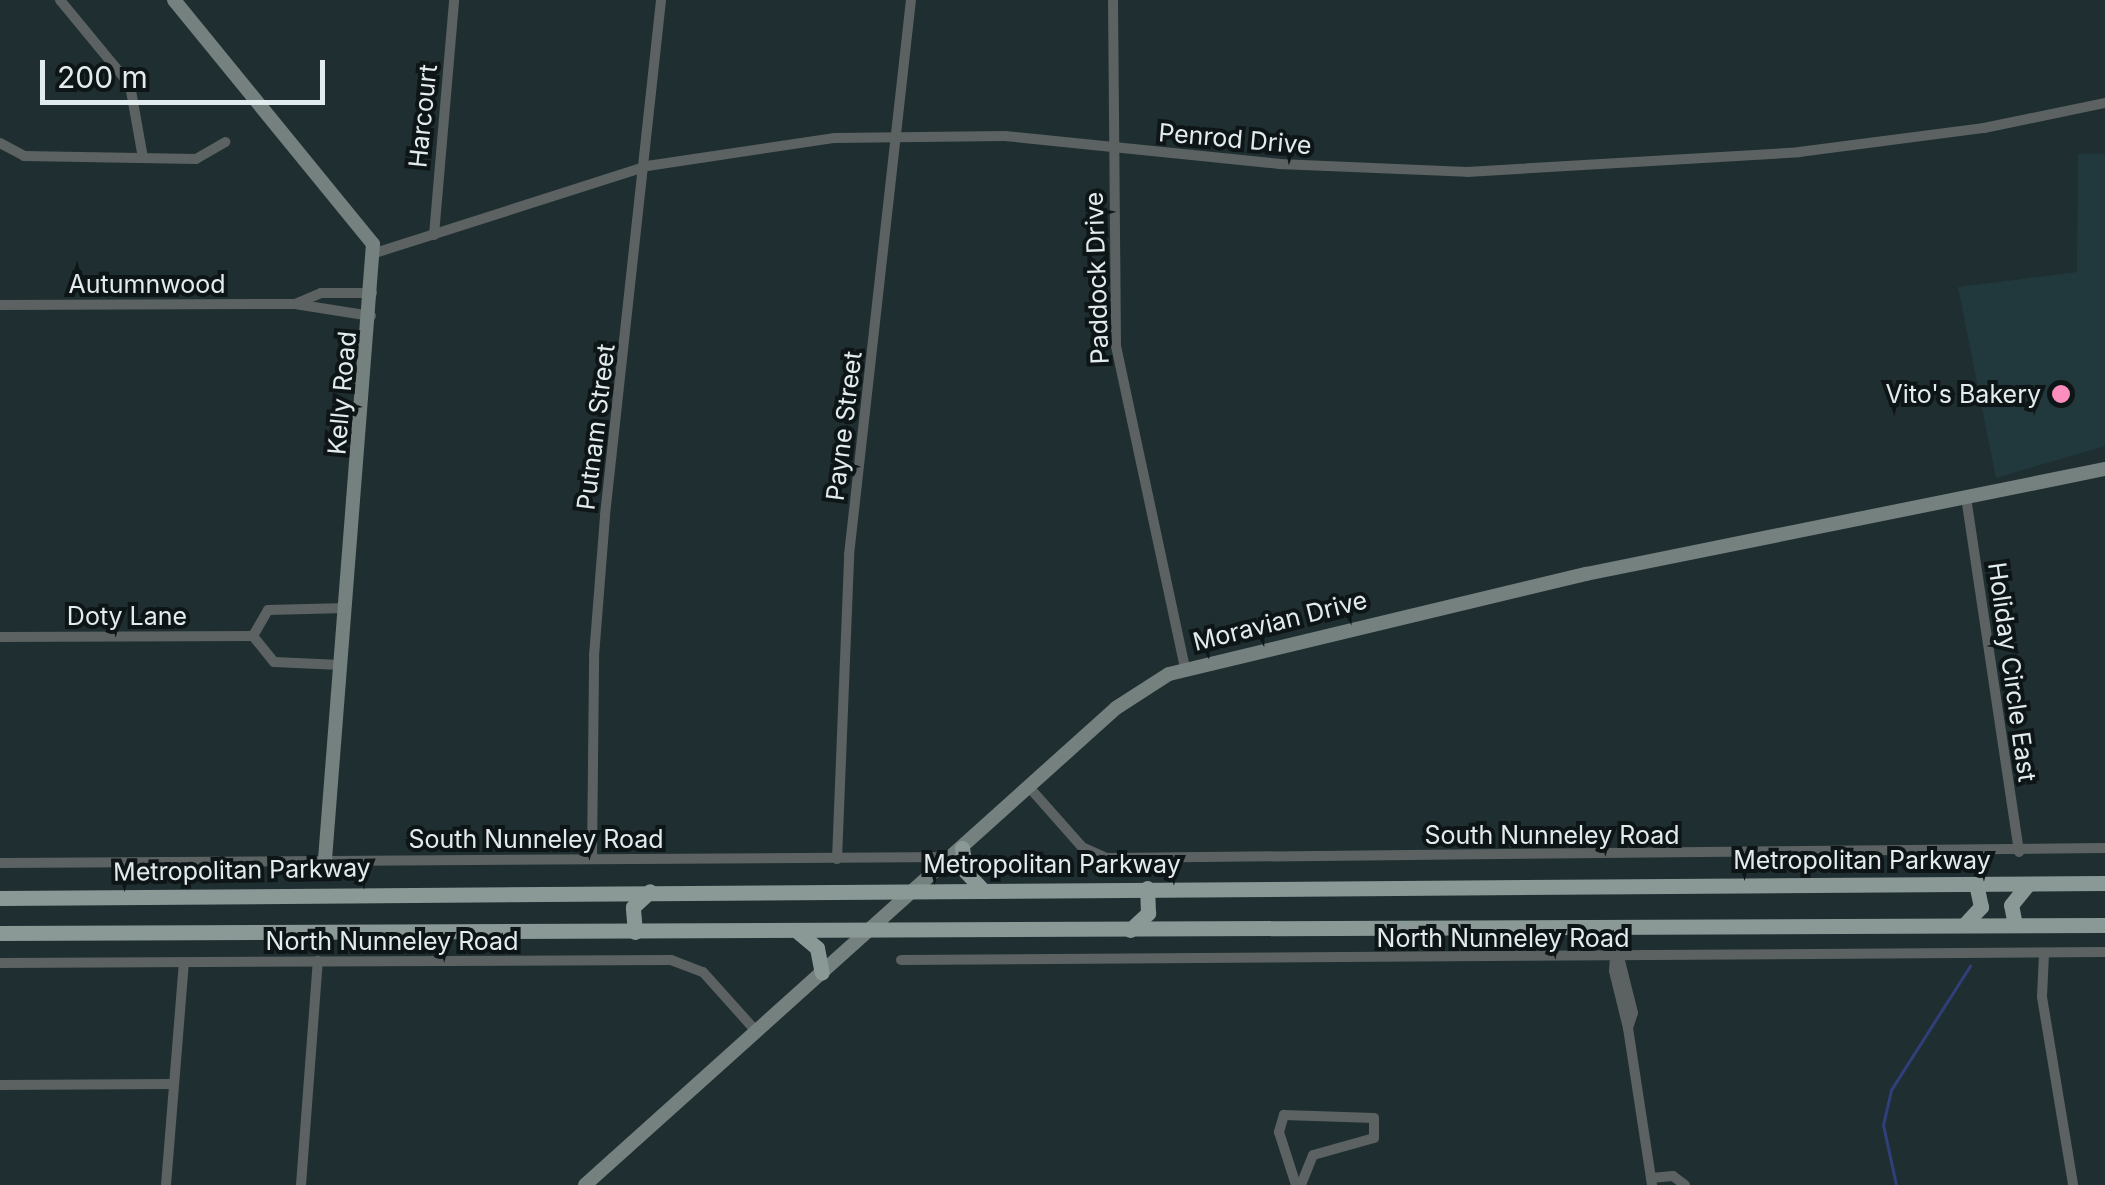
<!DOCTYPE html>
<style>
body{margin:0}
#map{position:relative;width:2105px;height:1185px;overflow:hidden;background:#1f2e31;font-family:Inter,sans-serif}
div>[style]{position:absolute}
.built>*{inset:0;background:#21383d}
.stream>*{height:2.5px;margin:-1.25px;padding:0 1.25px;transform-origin:1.25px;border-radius:1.25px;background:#303f7a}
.street>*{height:10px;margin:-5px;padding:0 5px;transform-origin:5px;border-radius:5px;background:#5b6261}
.secondary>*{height:14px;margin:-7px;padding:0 7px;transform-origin:7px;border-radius:7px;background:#75817f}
.primary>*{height:15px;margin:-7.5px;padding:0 7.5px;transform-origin:7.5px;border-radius:7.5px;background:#8a9996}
.dots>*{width:28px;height:28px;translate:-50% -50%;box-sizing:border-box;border:5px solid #0e1516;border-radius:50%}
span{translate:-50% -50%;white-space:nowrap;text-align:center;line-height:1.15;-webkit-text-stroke:8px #0e1516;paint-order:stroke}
.street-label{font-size:25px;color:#e2ebed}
.poi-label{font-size:25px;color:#e2ebed}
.right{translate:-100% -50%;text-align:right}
.scale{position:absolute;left:40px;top:60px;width:285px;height:45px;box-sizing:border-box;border:5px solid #e2ebed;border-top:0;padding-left:12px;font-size:30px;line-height:35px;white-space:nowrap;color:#e2ebed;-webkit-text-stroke:8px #0e1516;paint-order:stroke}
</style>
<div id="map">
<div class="built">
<div style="clip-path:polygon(2078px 154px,2105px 154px,2105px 446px,1996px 478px,1958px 287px,2077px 272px)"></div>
</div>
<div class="stream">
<div style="left:1896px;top:1185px;width:61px;rotate:-102.2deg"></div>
<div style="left:1883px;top:1125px;width:36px;rotate:-77deg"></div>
<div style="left:1891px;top:1090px;width:147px;rotate:-57.5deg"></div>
</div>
<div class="street">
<div style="left:60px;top:0;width:110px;rotate:50.5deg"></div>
<div style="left:130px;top:85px;width:74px;rotate:79.9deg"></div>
<div style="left:1113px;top:0;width:346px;rotate:89.5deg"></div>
<div style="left:1116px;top:346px;width:328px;rotate:77.9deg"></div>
<div style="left:0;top:143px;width:27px;rotate:28deg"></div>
<div style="left:24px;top:156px;width:172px;rotate:1deg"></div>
<div style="left:196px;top:159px;width:34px;rotate:-30deg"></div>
<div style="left:434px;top:235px;width:236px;rotate:-85.1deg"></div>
<div style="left:375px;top:253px;width:286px;rotate:-17.7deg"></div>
<div style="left:647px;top:166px;width:190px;rotate:-8.5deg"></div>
<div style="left:835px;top:138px;width:170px;rotate:-0.7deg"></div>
<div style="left:1005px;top:136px;width:275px;rotate:5.8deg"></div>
<div style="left:1279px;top:164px;width:188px;rotate:2.4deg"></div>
<div style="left:1467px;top:172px;width:333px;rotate:-3.4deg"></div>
<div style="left:1799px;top:152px;width:187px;rotate:-7.4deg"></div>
<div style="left:1984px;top:128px;width:124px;rotate:-11.7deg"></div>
<div style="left:0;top:305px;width:295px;rotate:-0.2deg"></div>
<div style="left:371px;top:316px;width:77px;rotate:-171deg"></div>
<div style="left:295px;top:304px;width:28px;rotate:-23deg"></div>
<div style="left:321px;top:293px;width:51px"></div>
<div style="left:1966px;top:497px;width:359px;rotate:81.5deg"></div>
<div style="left:0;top:637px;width:253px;rotate:-0.2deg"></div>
<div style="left:341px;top:665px;width:67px;rotate:-177.4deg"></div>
<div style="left:274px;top:662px;width:33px;rotate:-129deg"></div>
<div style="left:253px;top:636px;width:30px;rotate:-60deg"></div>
<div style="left:268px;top:610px;width:78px;rotate:-1.5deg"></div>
<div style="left:1029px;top:787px;width:80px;rotate:48.5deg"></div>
<div style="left:1082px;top:847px;width:27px;rotate:24deg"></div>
<div style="left:1107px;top:858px;width:998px;rotate:-0.57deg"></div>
<div style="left:592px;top:859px;width:203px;rotate:-89.4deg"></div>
<div style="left:594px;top:656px;width:141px;rotate:-85.5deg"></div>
<div style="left:605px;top:515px;width:518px;rotate:-83.79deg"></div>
<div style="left:837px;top:859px;width:304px;rotate:-87.7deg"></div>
<div style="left:849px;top:555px;width:558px;rotate:-83.63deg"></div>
<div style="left:0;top:863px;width:950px;rotate:-0.36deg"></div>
<div style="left:1617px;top:927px;width:44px;rotate:93.9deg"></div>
<div style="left:1614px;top:971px;width:59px;rotate:76.2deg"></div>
<div style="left:1628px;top:1028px;width:16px;rotate:-72deg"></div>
<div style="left:1633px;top:1013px;width:58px;rotate:-104deg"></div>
<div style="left:2044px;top:954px;width:43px;rotate:92.7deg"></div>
<div style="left:2042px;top:997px;width:191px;rotate:80.6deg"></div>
<div style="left:901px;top:960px;width:1204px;rotate:-0.38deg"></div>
<div style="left:0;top:963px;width:671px;rotate:-0.26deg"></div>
<div style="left:671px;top:960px;width:34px;rotate:21deg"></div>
<div style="left:703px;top:972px;width:79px;rotate:48.1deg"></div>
<div style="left:1628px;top:1028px;width:159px;rotate:81.3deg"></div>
<div style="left:0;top:1085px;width:173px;rotate:-0.3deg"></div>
<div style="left:1651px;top:1178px;width:22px;rotate:-5deg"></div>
<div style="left:1673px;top:1176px;width:15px;rotate:37deg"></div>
<div style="left:166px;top:1185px;width:223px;rotate:-85.4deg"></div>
<div style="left:301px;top:1185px;width:225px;rotate:-85.7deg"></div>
<div style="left:1296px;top:1185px;width:56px;rotate:-107.8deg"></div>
<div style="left:1279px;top:1132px;width:18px;rotate:-74deg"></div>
<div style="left:1284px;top:1115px;width:90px;rotate:1.9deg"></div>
<div style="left:1374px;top:1118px;width:20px;rotate:90deg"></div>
<div style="left:1374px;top:1138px;width:63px;rotate:164.4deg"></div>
<div style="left:1313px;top:1155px;width:32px;rotate:112deg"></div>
</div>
<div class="secondary">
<div style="left:174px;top:0;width:315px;rotate:50.8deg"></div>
<div style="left:373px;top:244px;width:617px;rotate:94.46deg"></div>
<div style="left:585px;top:1185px;width:714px;rotate:-41.93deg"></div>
<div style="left:1116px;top:708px;width:63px;rotate:-32.7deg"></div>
<div style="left:1169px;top:674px;width:429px;rotate:-13.5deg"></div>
<div style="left:1586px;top:574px;width:530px;rotate:-11.44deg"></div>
</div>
<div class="primary">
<div style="left:962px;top:848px;width:24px;rotate:81deg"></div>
<div style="left:966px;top:872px;width:23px;rotate:47deg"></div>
<div style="left:0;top:898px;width:2105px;rotate:-0.41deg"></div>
<div style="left:1964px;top:925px;width:25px;rotate:-47deg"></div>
<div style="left:1981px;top:907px;width:24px;rotate:-102deg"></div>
<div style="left:2015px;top:925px;width:20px;rotate:-101deg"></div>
<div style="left:2011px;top:905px;width:27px;rotate:-51deg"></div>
<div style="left:1130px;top:930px;width:25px;rotate:-43deg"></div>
<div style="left:1148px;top:913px;width:25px;rotate:-92deg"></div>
<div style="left:635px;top:932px;width:25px;rotate:-95deg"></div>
<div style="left:633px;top:907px;width:23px;rotate:-43deg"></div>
<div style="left:798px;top:932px;width:25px;rotate:40deg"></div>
<div style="left:817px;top:948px;width:25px;rotate:79deg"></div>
<div style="left:0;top:933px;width:2105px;rotate:-0.22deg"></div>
</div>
<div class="dots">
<div style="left:2061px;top:394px;background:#fe8ebd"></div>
</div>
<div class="street-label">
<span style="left:423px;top:116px;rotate:-84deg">Harcourt</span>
<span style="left:1235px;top:139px;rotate:5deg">Penrod Drive</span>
<span style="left:1097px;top:278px;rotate:-92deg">Paddock Drive</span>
<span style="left:147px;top:284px">Autumnwood</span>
<span style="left:342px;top:393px;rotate:-85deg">Kelly Road</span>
<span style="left:844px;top:426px;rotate:-83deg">Payne Street</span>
<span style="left:596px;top:427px;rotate:-83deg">Putnam Street</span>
<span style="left:127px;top:616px">Doty Lane</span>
<span style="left:1280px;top:621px;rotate:-14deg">Moravian Drive</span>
<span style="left:2012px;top:672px;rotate:82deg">Holiday Circle East</span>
<span style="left:1552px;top:835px">South Nunneley Road</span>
<span style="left:536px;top:839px">South Nunneley Road</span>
<span style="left:1862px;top:860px">Metropolitan Parkway</span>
<span style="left:1052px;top:864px">Metropolitan Parkway</span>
<span style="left:242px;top:870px;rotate:-1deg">Metropolitan Parkway</span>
<span style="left:1503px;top:938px">North Nunneley Road</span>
<span style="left:392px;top:941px">North Nunneley Road</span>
</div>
<div class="poi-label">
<span class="right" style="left:2041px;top:394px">Vito's Bakery</span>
</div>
<div class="scale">200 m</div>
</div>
